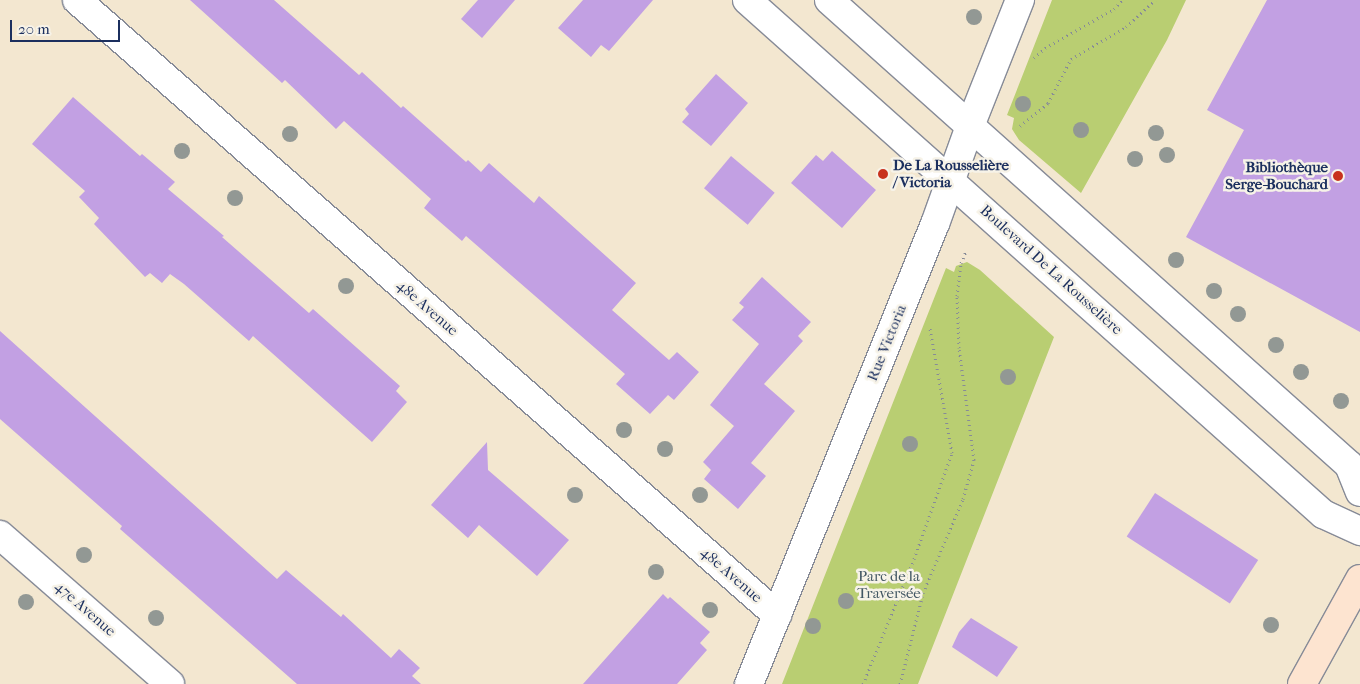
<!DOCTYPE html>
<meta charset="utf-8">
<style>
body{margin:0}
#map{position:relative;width:1360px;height:684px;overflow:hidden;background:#f3e7d0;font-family:"IM FELL French Canon",serif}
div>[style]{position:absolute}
.green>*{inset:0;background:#b9ce72}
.building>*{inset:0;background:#c2a0e3;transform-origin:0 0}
.path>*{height:3px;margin-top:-1.5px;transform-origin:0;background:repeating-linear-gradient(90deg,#878b97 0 1px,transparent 0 5px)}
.roads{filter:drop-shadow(1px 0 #878b97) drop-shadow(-1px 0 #878b97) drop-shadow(0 1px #878b97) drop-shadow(0 -1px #878b97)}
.minor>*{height:28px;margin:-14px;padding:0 14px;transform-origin:14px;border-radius:14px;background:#fff}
.tertiary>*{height:28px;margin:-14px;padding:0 14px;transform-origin:14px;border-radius:14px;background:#fff}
.secondary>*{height:28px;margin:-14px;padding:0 14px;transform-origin:14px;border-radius:14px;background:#fde4d0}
.trees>*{width:16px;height:16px;margin:-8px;border-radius:50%;background:#929894}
.dots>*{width:14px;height:14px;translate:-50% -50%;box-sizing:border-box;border:2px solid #f7f3e8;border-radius:50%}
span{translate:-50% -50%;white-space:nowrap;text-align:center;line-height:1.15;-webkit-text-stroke:5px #f7f3e8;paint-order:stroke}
.poi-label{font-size:15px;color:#1b2f5e;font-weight:700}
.left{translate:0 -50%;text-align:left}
.right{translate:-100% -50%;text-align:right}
.street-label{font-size:15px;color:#1b2f5e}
.park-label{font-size:15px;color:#425763}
.scale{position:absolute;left:10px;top:20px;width:110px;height:22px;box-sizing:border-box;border:2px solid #1b2f5e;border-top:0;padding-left:6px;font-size:15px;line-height:18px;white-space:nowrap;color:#1b2f5e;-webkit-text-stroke:4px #f7f3e8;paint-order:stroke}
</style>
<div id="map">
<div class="green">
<div style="clip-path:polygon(1052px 0,1186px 0,1167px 40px,1081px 193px,1019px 140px,1012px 129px,1014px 118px,1007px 115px)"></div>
<div style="clip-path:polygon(967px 262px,980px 270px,1054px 337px,918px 684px,782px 684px,946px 268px,954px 272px,956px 266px)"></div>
</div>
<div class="building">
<div style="clip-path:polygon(190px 0,274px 0,359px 75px,362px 72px,401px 108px,403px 106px,466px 162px,468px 160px,481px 172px,489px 163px,534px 203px,539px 196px,636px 283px,612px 310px,669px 360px,677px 352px,699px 372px,674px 400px,668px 395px,650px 414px,616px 384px,625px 374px,466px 236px,462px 241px,424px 208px,431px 199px,344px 121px,336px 129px,285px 80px,282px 83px)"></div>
<div style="clip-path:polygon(478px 0,515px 0,482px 38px,461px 19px)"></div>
<div style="clip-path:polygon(583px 0,653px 0,609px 51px,601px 45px,591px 57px,558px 28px)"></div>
<div style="clip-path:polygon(1267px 0,1360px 0,1360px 332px,1186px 237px,1244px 130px,1207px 110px)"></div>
<div style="clip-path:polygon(716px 74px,748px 103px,711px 146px,682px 122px,689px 114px,685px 109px)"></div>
<div style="clip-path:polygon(73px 97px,140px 156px,142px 154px,175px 182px,168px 189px,224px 236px,222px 237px,309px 313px,313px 309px,400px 386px,396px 391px,407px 402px,372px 442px,253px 336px,249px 341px,184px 284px,170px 274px,162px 283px,150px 273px,145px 277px,94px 224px,99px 218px,79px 197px,85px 191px,32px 144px)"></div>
<div style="clip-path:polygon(832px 151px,876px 190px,842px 228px,791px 183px,816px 155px,823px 161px)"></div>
<div style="left:731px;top:156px;width:57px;height:42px;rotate:40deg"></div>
<div style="clip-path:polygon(762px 277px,811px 322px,798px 336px,803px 341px,764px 384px,795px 411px,751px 463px,766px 476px,738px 509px,704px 479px,711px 470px,703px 462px,734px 426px,710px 405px,759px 344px,732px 320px,744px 307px,739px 303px)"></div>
<div style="clip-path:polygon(0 331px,277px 579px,286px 570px,341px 617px,343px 614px,391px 658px,399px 649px,420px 668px,412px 676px,421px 684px,297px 684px,120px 529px,122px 526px,0 419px)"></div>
<div style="clip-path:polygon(487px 442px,488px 470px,569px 540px,537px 576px,479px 525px,468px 538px,431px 505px)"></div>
<div style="left:1155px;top:493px;width:123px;height:52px;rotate:33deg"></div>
<div style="clip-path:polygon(663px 594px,668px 599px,670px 597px,710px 632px,700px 643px,707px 650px,677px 684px,583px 684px)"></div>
<div style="clip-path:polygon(971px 618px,1018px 647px,997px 677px,952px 647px,959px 632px)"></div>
</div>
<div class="path">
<div style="left:1034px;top:58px;width:15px;rotate:-42deg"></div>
<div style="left:1045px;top:48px;width:79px;rotate:-29.5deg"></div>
<div style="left:1114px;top:9px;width:12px;rotate:-48deg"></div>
<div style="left:1020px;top:126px;width:36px;rotate:-39deg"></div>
<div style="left:1048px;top:103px;width:50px;rotate:-62.4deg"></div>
<div style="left:1071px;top:59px;width:64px;rotate:-30.2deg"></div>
<div style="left:1126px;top:27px;width:40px;rotate:-43deg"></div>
<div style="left:863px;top:684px;width:135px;rotate:-67.8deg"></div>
<div style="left:914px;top:559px;width:113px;rotate:-70.3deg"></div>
<div style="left:952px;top:453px;width:127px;rotate:-100deg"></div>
<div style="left:900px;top:684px;width:94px;rotate:-75.8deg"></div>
<div style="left:923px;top:593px;width:102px;rotate:-66.9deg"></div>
<div style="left:963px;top:499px;width:41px;rotate:-74.2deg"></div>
<div style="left:974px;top:460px;width:113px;rotate:-97.6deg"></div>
<div style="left:959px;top:348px;width:52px;rotate:-92.2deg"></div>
<div style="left:957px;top:296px;width:33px;rotate:-83deg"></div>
<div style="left:961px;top:263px;width:13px;rotate:-67deg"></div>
</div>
<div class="roads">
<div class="minor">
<div style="left:77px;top:0;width:932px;rotate:41.3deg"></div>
<div style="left:0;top:535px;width:226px;rotate:41.2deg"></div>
<div style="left:749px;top:684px;width:496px;rotate:-68deg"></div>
<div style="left:935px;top:224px;width:104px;rotate:-70.3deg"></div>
<div style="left:970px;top:126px;width:136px;rotate:-68.4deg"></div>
</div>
<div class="tertiary">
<div style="left:747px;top:0;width:772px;rotate:41.74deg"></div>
<div style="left:1323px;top:514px;width:41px;rotate:24.7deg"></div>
<div style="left:829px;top:0;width:698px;rotate:41.8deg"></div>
<div style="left:1349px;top:465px;width:29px;rotate:68deg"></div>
</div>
<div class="secondary">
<div style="left:1302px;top:684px;width:120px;rotate:-61.1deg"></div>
</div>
</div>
<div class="trees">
<div style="left:974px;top:17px"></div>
<div style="left:1023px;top:104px"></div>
<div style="left:1081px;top:130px"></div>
<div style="left:1156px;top:133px"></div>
<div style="left:290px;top:134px"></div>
<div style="left:182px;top:151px"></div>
<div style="left:1167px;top:155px"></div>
<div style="left:1135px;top:159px"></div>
<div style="left:235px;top:198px"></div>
<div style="left:1176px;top:260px"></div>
<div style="left:346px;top:286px"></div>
<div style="left:1214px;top:291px"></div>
<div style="left:1238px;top:314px"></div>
<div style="left:1276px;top:345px"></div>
<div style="left:1301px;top:372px"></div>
<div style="left:1008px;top:377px"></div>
<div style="left:1341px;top:401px"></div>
<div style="left:624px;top:430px"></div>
<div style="left:910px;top:444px"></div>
<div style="left:665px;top:449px"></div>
<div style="left:575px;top:495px"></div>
<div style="left:700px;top:495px"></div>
<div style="left:84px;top:555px"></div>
<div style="left:656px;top:572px"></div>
<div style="left:846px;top:601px"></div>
<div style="left:26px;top:602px"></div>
<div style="left:710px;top:610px"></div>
<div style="left:156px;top:618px"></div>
<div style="left:1271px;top:625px"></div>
<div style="left:813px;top:626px"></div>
</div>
<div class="dots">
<div style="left:883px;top:174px;background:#c8321e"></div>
<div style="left:1338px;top:176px;background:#c8321e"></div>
</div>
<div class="poi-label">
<span class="left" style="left:893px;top:174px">De La Rousselière<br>/ Victoria</span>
<span class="right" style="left:1328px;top:176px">Bibliothèque<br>Serge-Bouchard</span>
</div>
<div class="street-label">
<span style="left:1051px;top:270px;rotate:42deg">Boulevard De La Rousselière</span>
<span style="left:427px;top:308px;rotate:41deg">48e Avenue</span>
<span style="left:887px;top:343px;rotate:-68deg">Rue Victoria</span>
<span style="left:731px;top:575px;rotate:41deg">48e Avenue</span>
<span style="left:85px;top:609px;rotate:41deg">47e Avenue</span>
</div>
<div class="park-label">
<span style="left:889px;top:585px">Parc de la<br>Traversée</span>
</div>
<div class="scale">20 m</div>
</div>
